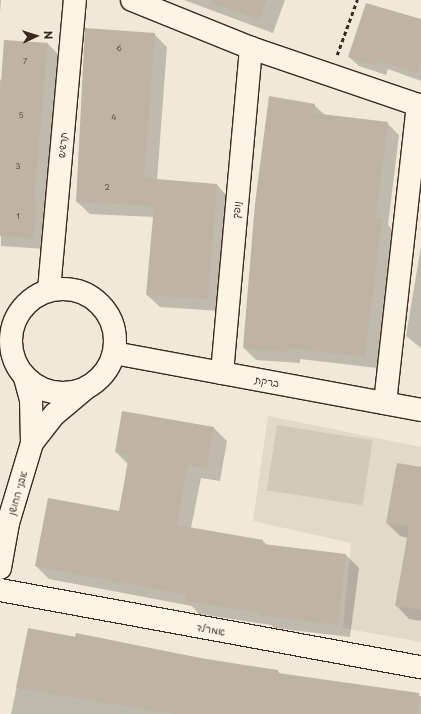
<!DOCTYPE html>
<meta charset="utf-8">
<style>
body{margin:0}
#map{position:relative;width:421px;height:714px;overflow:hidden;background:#f0e9d9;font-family:"Playpen Sans","Playpen Sans Hebrew",sans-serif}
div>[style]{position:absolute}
.built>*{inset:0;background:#e1d9c9}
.green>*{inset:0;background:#d2c9ba;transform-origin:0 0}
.shadow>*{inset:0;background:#0003}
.building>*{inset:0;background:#beb3a4}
.path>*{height:2.5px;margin-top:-1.25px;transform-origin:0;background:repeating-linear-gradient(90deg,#3b2a1e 0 4px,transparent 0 7px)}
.roads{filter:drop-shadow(1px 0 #3b2a1e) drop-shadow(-1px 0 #3b2a1e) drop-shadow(0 1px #3b2a1e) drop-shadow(0 -1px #3b2a1e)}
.minor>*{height:22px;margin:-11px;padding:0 11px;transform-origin:11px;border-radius:11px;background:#fcf5e5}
.minor>.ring{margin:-11px;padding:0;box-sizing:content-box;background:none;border:22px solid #fcf5e5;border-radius:50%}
span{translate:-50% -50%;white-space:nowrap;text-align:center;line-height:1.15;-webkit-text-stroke:4px #fcf5e5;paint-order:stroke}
.number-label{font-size:8px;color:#5c4c40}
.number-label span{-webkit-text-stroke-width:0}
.street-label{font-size:10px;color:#3b2a1e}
.north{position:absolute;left:16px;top:16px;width:40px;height:40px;-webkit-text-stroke:3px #fcf5e5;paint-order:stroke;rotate:86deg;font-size:11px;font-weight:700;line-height:16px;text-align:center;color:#3b2a1e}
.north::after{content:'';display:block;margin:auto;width:14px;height:18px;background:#3b2a1e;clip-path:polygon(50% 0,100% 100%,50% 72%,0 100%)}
</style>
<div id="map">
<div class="built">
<div style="clip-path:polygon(268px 416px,421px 447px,421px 642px,343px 628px,351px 543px,253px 521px)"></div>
</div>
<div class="green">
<div style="left:277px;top:425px;width:97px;height:66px;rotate:9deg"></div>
</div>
<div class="shadow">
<div style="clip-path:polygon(0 0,1px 0,0 13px)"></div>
<div style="clip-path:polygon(184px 0,285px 0,273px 33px)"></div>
<div style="clip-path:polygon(421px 20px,421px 81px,388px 69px,386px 75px,359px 66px,349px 57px)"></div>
<div style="clip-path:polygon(154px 34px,167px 47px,157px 180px,217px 185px,229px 198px,220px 311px,160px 307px,147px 295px,154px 217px,90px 214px,77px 202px)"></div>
<div style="clip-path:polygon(48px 44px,59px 55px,45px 208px,47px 210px,45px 249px,1px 246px,0 80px)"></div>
<div style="clip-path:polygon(314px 105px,325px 115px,387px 123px,399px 135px,388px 225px,394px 231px,377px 368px,300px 359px,300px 363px,256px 360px,244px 348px)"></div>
<div style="clip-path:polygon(421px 246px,421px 348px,406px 336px)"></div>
<div style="clip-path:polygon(214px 428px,227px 441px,220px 481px,201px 478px,191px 528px,263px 541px,267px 545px,346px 555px,359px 568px,350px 637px,274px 628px,271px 625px,199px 614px,192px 606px,49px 579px,36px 566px,120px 512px,129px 465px,116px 452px)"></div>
<div style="clip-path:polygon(421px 468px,421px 621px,409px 619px,396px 605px,408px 538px,400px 536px,387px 523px)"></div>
<div style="clip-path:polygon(29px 629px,278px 671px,281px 675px,421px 696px,421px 714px,11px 714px)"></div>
</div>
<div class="building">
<div style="clip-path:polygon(211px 0,267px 0,259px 20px,210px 2px)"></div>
<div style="clip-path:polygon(366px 3px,421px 19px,421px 61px,417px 73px,378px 60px,376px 66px,348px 57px)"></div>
<div style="clip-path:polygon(85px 28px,155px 33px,144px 178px,217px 184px,208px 299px,146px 295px,154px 206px,76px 202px)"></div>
<div style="clip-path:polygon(4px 40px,48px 43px,34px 198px,37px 198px,34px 238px,0 236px,0 97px)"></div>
<div style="clip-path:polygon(269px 96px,315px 104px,313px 113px,388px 122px,376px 217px,382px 218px,365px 357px,289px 348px,288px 352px,243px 348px,255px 204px)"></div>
<div style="clip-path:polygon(122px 411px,214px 427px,207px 469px,188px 465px,177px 525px,263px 540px,263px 544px,346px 554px,338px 625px,260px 615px,260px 613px,185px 601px,186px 595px,35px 566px,48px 498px,119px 511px,129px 455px,115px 452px)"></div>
<div style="clip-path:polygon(397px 463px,421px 467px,421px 610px,395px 606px,409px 527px,386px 523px)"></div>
<div style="clip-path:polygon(28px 628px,75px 637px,76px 633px,205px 659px,278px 670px,278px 673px,419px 693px,416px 714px,172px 714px,16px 688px)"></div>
</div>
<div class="path">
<div style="left:337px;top:55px;width:59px;rotate:-70deg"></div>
</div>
<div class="roads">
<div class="minor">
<div style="left:132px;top:0;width:128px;rotate:22deg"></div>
<div style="left:251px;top:48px;width:180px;rotate:18.8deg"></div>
<div class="ring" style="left:11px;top:289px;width:82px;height:82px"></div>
<div style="left:49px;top:290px;width:291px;rotate:-84.9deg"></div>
<div style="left:114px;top:353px;width:312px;rotate:10.5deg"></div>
<div style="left:222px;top:373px;width:326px;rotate:-84.9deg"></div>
<div style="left:385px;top:403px;width:300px;rotate:-83.7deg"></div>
<div style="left:32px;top:443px;width:37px;rotate:-52deg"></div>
<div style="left:55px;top:414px;width:38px;rotate:-40deg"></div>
<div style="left:0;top:568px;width:46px;rotate:-79.9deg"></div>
<div style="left:8px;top:523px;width:84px;rotate:-73.3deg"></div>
<div style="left:32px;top:443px;width:43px;rotate:-91.3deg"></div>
<div style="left:31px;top:400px;width:23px;rotate:-105deg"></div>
<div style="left:0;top:590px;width:428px;rotate:10.4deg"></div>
</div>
</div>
<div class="number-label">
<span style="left:119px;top:49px">6</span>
<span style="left:25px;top:62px">7</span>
<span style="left:21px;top:116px">5</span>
<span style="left:114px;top:118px">4</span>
<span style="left:18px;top:167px">3</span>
<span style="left:107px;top:188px">2</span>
<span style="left:18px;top:217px">1</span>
</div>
<div class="street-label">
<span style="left:62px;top:145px;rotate:-85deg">תרשיש</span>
<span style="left:236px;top:210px;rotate:-85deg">נופך</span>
<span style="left:267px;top:381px;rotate:10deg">ברקת</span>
<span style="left:17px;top:493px;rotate:-74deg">אבני החושן</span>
<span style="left:211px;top:629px;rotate:10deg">אמרלד</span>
</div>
<div class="north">N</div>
</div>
